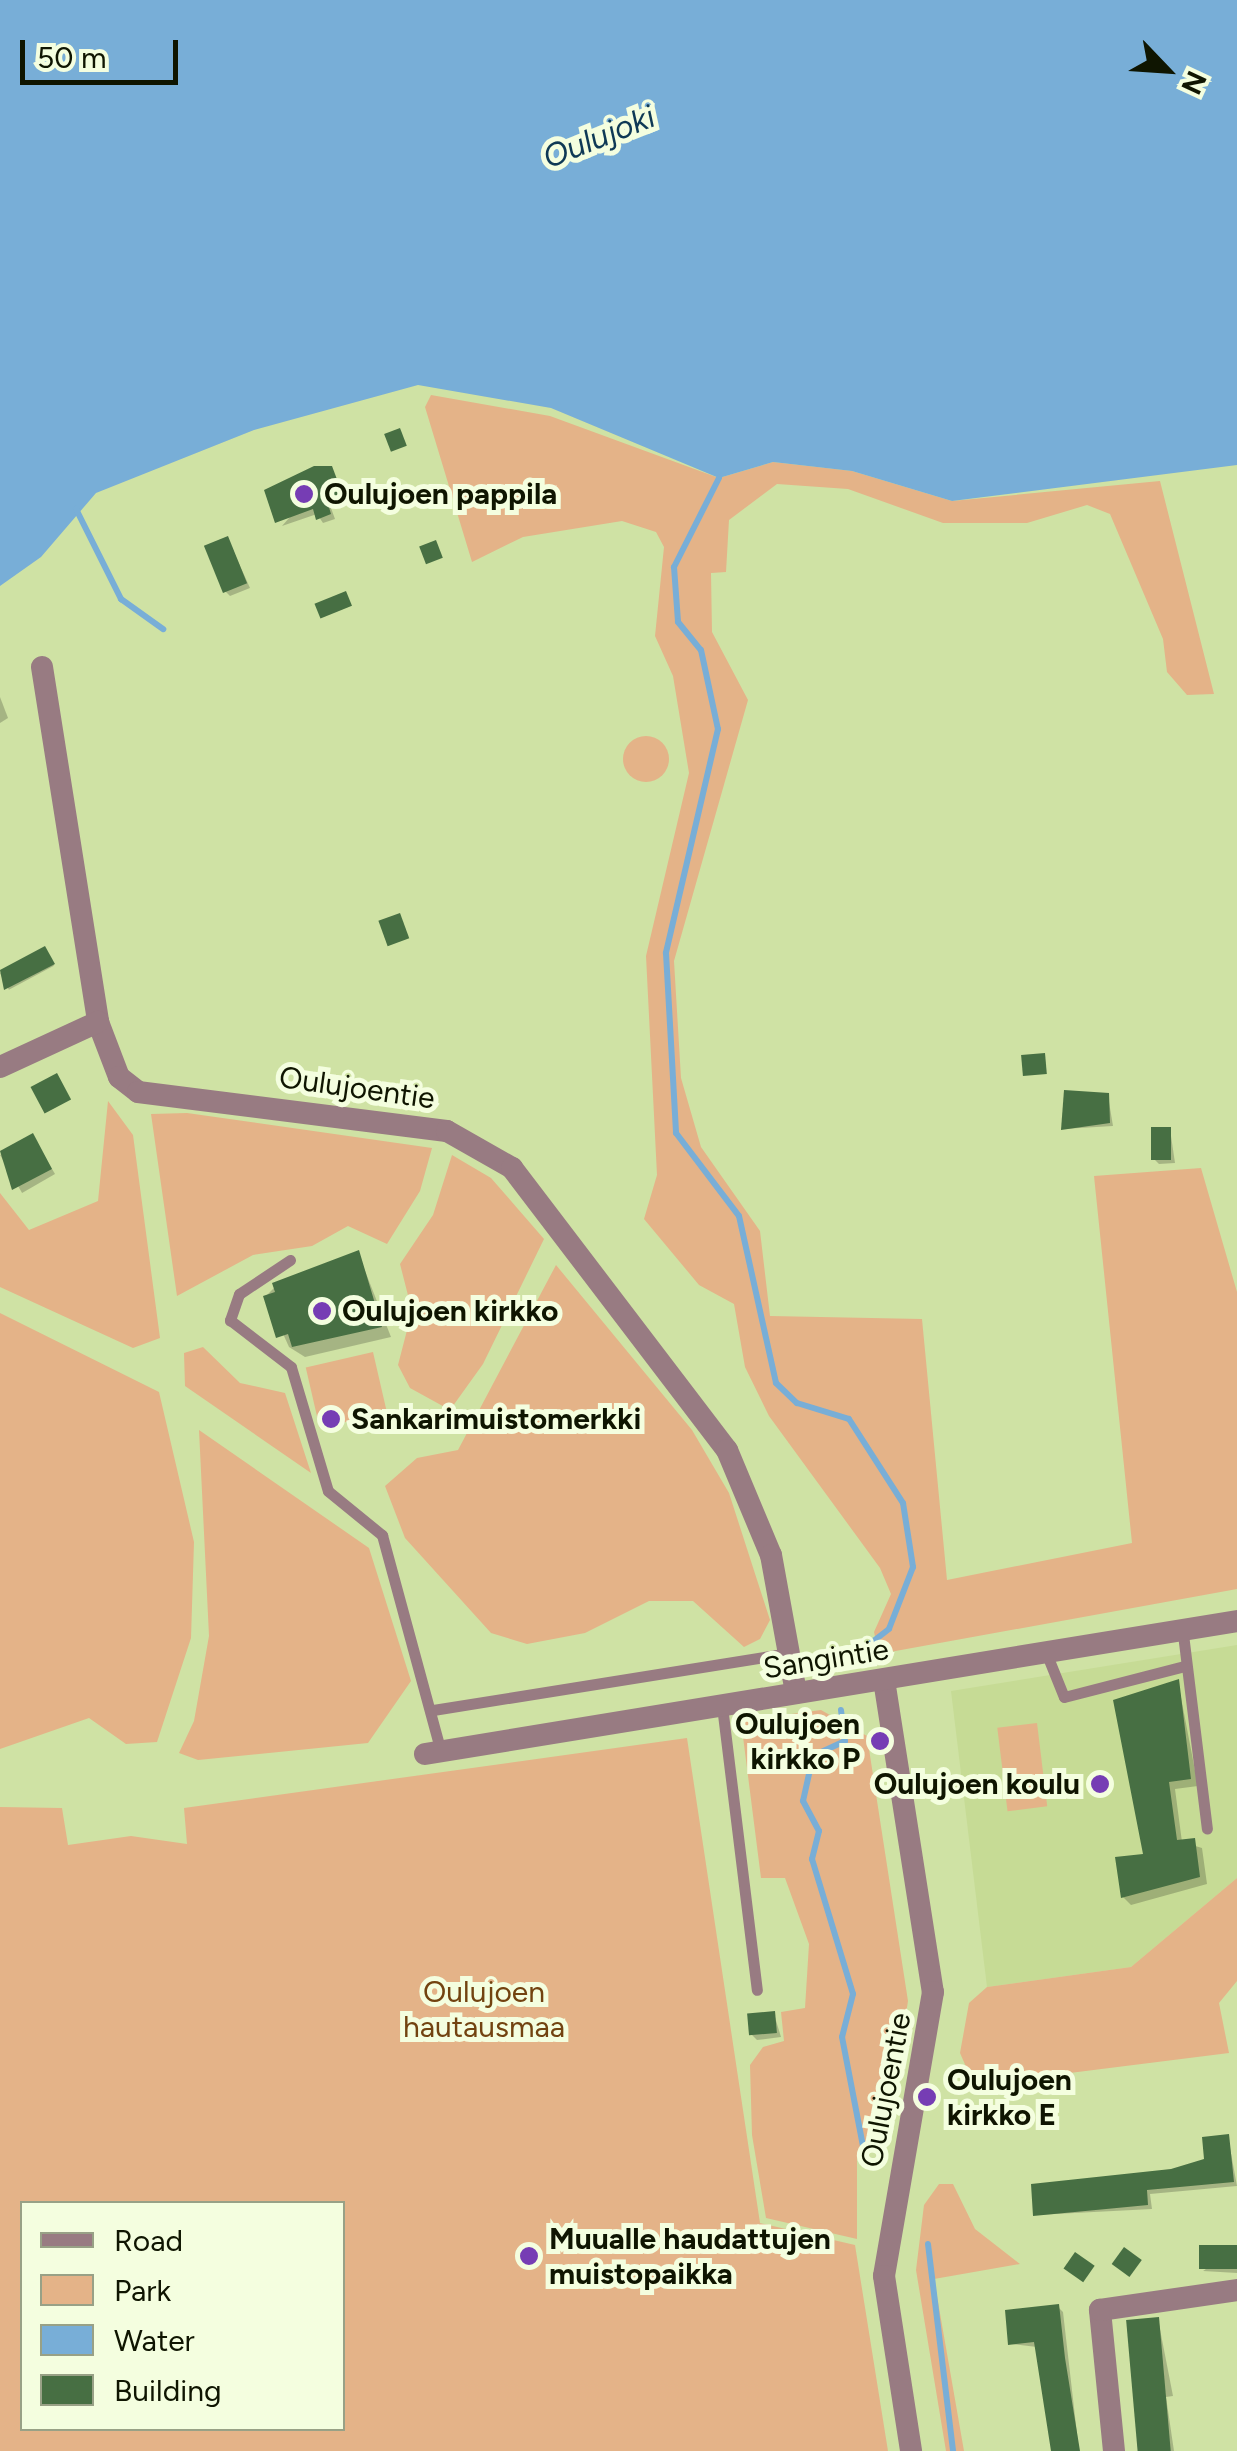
<!DOCTYPE html>
<style>
body{margin:0}
#map{position:relative;width:1237px;height:2451px;overflow:hidden;background:#cfe2a4;font-family:Figtree,sans-serif}
div>[style]{position:absolute}
.built>*{inset:0;background:#c6db95}
.green>*{inset:0;background:#e4b388;transform-origin:0 0}
.round{border-radius:50%}
.water>*{inset:0;background:#78aed7}
.shadow>*{inset:0;background:#0003;transform-origin:0 0}
.stream>*{height:6px;margin:-3px;padding:0 3px;transform-origin:3px;border-radius:3px;background:#78aed7}
.building>*{inset:0;background:#476f43;transform-origin:0 0}
.lane>*{height:11px;margin:-5.5px;padding:0 5.5px;transform-origin:5.5px;border-radius:5.5px;background:#987b82}
.street>*{height:22px;margin:-11px;padding:0 11px;transform-origin:11px;border-radius:11px;background:#987b82}
.dots>*{width:28px;height:28px;translate:-50% -50%;box-sizing:border-box;border:5px solid #f4fedf;border-radius:50%}
span{translate:-50% -50%;white-space:nowrap;text-align:center;line-height:1.15;-webkit-text-stroke:10px #f4fedf;paint-order:stroke}
.poi-label{font-size:30px;color:#0f1501;font-weight:700}
.left{translate:0 -50%;text-align:left}
.right{translate:-100% -50%;text-align:right}
.street-label{font-size:30px;color:#0f1501}
.park-label{font-size:30px;color:#724310}
.water-label{font-size:32px;color:#0e3955;font-style:italic}
.legend{position:absolute;left:20px;top:2201px;width:325px;height:230px;box-sizing:border-box;background:#f4fedf;border:2px solid #98a186;margin:0;padding:12px 18px;list-style:none;font-size:30px;color:#0f1501}
.legend li{display:flex;align-items:center;gap:20px;height:50px}
.legend b{width:50px;border:2px solid #98a186}
.north{position:absolute;left:1117px;top:20px;width:100px;height:100px;-webkit-text-stroke:8px #f4fedf;paint-order:stroke;rotate:115deg;font-size:28px;font-weight:700;line-height:40px;text-align:center;color:#0f1501}
.north::after{content:'';display:block;margin:auto;width:35px;height:45px;background:#0f1501;clip-path:polygon(50% 0,100% 100%,50% 72%,0 100%)}
.scale{position:absolute;left:20px;top:40px;width:158px;height:45px;box-sizing:border-box;border:5px solid #0f1501;border-top:0;padding-left:12px;font-size:30px;line-height:35px;white-space:nowrap;color:#0f1501;-webkit-text-stroke:8px #f4fedf;paint-order:stroke}
</style>
<div id="map">
<div class="built">
<div style="clip-path:polygon(1237px 1645px,1237px 1878px,1131px 1967px,987px 1987px,951px 1691px)"></div>
</div>
<div class="green">
<div style="clip-path:polygon(431px 395px,550px 416px,719px 478px,773px 462px,852px 471px,952px 501px,1160px 481px,1214px 694px,1187px 695px,1167px 672px,1163px 639px,1110px 514px,1087px 505px,1027px 523px,943px 523px,848px 489px,777px 484px,729px 520px,726px 572px,711px 573px,712px 632px,748px 700px,674px 961px,681px 1078px,701px 1147px,760px 1231px,770px 1316px,922px 1319px,947px 1580px,1132px 1543px,1094px 1176px,1201px 1168px,1237px 1292px,1237px 1589px,879px 1654px,874px 1632px,891px 1594px,880px 1568px,769px 1416px,745px 1367px,734px 1304px,699px 1285px,644px 1219px,657px 1175px,646px 956px,689px 773px,673px 676px,655px 636px,664px 547px,656px 532px,622px 521px,523px 537px,472px 562px,425px 407px)"></div>
<div class="round" style="left:623px;top:736px;width:46px;height:46px"></div>
<div style="clip-path:polygon(108px 1101px,133px 1135px,160px 1338px,133px 1348px,0 1287px,0 1193px,29px 1230px,98px 1201px)"></div>
<div style="clip-path:polygon(187px 1113px,432px 1148px,420px 1191px,387px 1244px,348px 1226px,312px 1246px,253px 1255px,177px 1296px,151px 1114px)"></div>
<div style="clip-path:polygon(452px 1155px,491px 1178px,544px 1239px,483px 1364px,450px 1410px,410px 1388px,398px 1365px,412px 1311px,400px 1264px,433px 1215px)"></div>
<div style="clip-path:polygon(556px 1265px,692px 1430px,729px 1493px,770px 1620px,760px 1639px,744px 1647px,693px 1601px,649px 1601px,585px 1633px,527px 1644px,491px 1633px,405px 1538px,385px 1486px,417px 1458px,458px 1450px)"></div>
<div style="clip-path:polygon(0 1313px,159px 1392px,194px 1542px,191px 1638px,157px 1742px,126px 1744px,89px 1718px,0 1749px)"></div>
<div style="clip-path:polygon(203px 1347px,240px 1383px,285px 1393px,311px 1473px,185px 1386px,184px 1353px)"></div>
<div style="left:373px;top:1352px;width:62px;height:69px;rotate:77deg"></div>
<div style="clip-path:polygon(199px 1430px,369px 1548px,411px 1681px,368px 1743px,198px 1760px,179px 1753px,194px 1721px,209px 1636px)"></div>
<div style="clip-path:polygon(821px 1710px,867px 1736px,908px 2001px,889px 2124px,857px 2156px,857px 2239px,766px 2218px,752px 2135px,750px 2065px,763px 2047px,784px 2041px,781px 2012px,805px 2008px,809px 1944px,785px 1878px,761px 1878px,741px 1721px)"></div>
<div style="left:1037px;top:1723px;width:84px;height:40px;rotate:83deg"></div>
<div style="clip-path:polygon(evenodd,687px 1738px,760px 2223px,855px 2245px,888px 2451px,0 2451px,0 1807px,62px 1808px,68px 1845px,131px 1836px,187px 1844px,184px 1808px,687px 1738px,22px 2204px,342px 2204px,342px 2428px,22px 2428px,22px 2204px)"></div>
<div style="clip-path:polygon(1237px 1878px,1237px 1981px,1219px 2003px,1229px 2053px,974px 2085px,960px 2053px,969px 2003px,987px 1987px,1131px 1967px)"></div>
<div style="clip-path:polygon(939px 2184px,953px 2184px,975px 2229px,1020px 2264px,934px 2279px,964px 2451px,946px 2451px,916px 2270px,924px 2205px)"></div>
</div>
<div class="water">
<div style="clip-path:polygon(0 0,1237px 0,1237px 465px,952px 501px,852px 471px,773px 462px,719px 478px,551px 408px,418px 385px,254px 430px,96px 493px,41px 557px,0 586px)"></div>
</div>
<div class="shadow">
<div style="clip-path:polygon(332px 469px,347px 503px,331px 508px,335px 519px,323px 523px,317px 514px,282px 526px)"></div>
<div style="clip-path:polygon(228px 539px,250px 588px,230px 596px,225px 591px)"></div>
<div style="clip-path:polygon(0 697px,8px 718px,0 723px)"></div>
<div style="left:45px;top:949px;width:19px;height:51px;rotate:62deg"></div>
<div style="clip-path:polygon(1108px 1096px,1113px 1126px,1063px 1129px)"></div>
<div style="clip-path:polygon(1170px 1129px,1175px 1163px,1159px 1164px,1154px 1159px)"></div>
<div style="left:33px;top:1136px;width:44px;height:38px;rotate:60deg"></div>
<div style="clip-path:polygon(358px 1253px,391px 1337px,305px 1357px,289px 1347px,266px 1296px,282px 1280px)"></div>
<div style="clip-path:polygon(1178px 1682px,1198px 1786px,1175px 1789px,1182px 1842px,1202px 1848px,1207px 1884px,1131px 1905px,1123px 1897px,1146px 1856px)"></div>
<div style="clip-path:polygon(774px 2014px,781px 2037px,757px 2040px,752px 2035px)"></div>
<div style="clip-path:polygon(1228px 2137px,1237px 2186px,1150px 2194px,1152px 2209px,1036px 2215px,1206px 2161px)"></div>
<div style="clip-path:polygon(1237px 2248px,1237px 2273px,1203px 2271px)"></div>
<div style="clip-path:polygon(1058px 2307px,1063px 2312px,1079px 2451px,1053px 2451px,1037px 2347px,1011px 2344px)"></div>
<div style="clip-path:polygon(1158px 2319px,1173px 2396px,1166px 2397px,1174px 2451px,1146px 2451px)"></div>
</div>
<div class="stream">
<div style="left:719px;top:478px;width:100px;rotate:116.8deg"></div>
<div style="left:674px;top:567px;width:55px;rotate:85.8deg"></div>
<div style="left:678px;top:622px;width:36px;rotate:51deg"></div>
<div style="left:701px;top:650px;width:81px;rotate:77.9deg"></div>
<div style="left:718px;top:729px;width:230px;rotate:103.1deg"></div>
<div style="left:666px;top:953px;width:180px;rotate:86.8deg"></div>
<div style="left:676px;top:1133px;width:104px;rotate:52.8deg"></div>
<div style="left:739px;top:1216px;width:171px;rotate:77.5deg"></div>
<div style="left:776px;top:1383px;width:29px;rotate:44deg"></div>
<div style="left:797px;top:1403px;width:54px;rotate:17.1deg"></div>
<div style="left:849px;top:1419px;width:100px;rotate:57.3deg"></div>
<div style="left:903px;top:1503px;width:65px;rotate:81.1deg"></div>
<div style="left:913px;top:1567px;width:66px;rotate:111.2deg"></div>
<div style="left:889px;top:1629px;width:28px;rotate:142deg"></div>
<div style="left:76px;top:509px;width:101px;rotate:63.4deg"></div>
<div style="left:121px;top:599px;width:52px;rotate:35.5deg"></div>
<div style="left:841px;top:1710px;width:31px;rotate:83deg"></div>
<div style="left:845px;top:1741px;width:35px;rotate:155deg"></div>
<div style="left:813px;top:1756px;width:46px;rotate:102.5deg"></div>
<div style="left:803px;top:1801px;width:34px;rotate:62deg"></div>
<div style="left:819px;top:1831px;width:29px;rotate:104deg"></div>
<div style="left:812px;top:1859px;width:141px;rotate:73.1deg"></div>
<div style="left:853px;top:1994px;width:44px;rotate:104.3deg"></div>
<div style="left:842px;top:2037px;width:121px;rotate:79.1deg"></div>
<div style="left:928px;top:2244px;width:209px;rotate:83.1deg"></div>
</div>
<div class="building">
<div style="left:400px;top:428px;width:19px;height:17px;rotate:69deg"></div>
<div style="clip-path:polygon(314px 466px,332px 466px,344px 498px,328px 504px,331px 514px,316px 520px,313px 509px,275px 523px,264px 490px)"></div>
<div style="left:228px;top:536px;width:51px;height:26px;rotate:68deg"></div>
<div style="left:436px;top:540px;width:19px;height:18px;rotate:69deg"></div>
<div style="left:346px;top:591px;width:16px;height:34px;rotate:68deg"></div>
<div style="left:400px;top:913px;width:27px;height:23px;rotate:70deg"></div>
<div style="clip-path:polygon(45px 946px,55px 964px,4px 990px,0 970px)"></div>
<div style="left:1045px;top:1053px;width:21px;height:24px;rotate:85deg"></div>
<div style="left:57px;top:1073px;width:30px;height:30px;rotate:62deg"></div>
<div style="clip-path:polygon(1064px 1090px,1109px 1093px,1110px 1123px,1061px 1130px)"></div>
<div style="left:1151px;top:1127px;width:20px;height:33px"></div>
<div style="clip-path:polygon(33px 1133px,52px 1169px,12px 1190px,0 1151px)"></div>
<div style="clip-path:polygon(359px 1250px,382px 1327px,292px 1347px,288px 1334px,276px 1338px,263px 1296px,275px 1292px,272px 1283px)"></div>
<div style="clip-path:polygon(1179px 1679px,1191px 1779px,1169px 1782px,1177px 1840px,1195px 1838px,1200px 1877px,1121px 1898px,1115px 1857px,1143px 1854px,1113px 1700px)"></div>
<div style="left:775px;top:2011px;width:22px;height:28px;rotate:85deg"></div>
<div style="clip-path:polygon(1229px 2134px,1234px 2182px,1147px 2190px,1148px 2205px,1033px 2216px,1031px 2184px,1171px 2169px,1204px 2159px,1202px 2137px)"></div>
<div style="left:1237px;top:2245px;width:24px;height:38px;rotate:90deg"></div>
<div style="left:1124px;top:2247px;width:22px;height:21px;rotate:36deg"></div>
<div style="left:1075px;top:2252px;width:24px;height:20px;rotate:35deg"></div>
<div style="clip-path:polygon(1059px 2304px,1065px 2358px,1080px 2451px,1051px 2451px,1034px 2342px,1008px 2345px,1005px 2310px)"></div>
<div style="left:1159px;top:2317px;width:135px;height:33px;rotate:85deg"></div>
</div>
<div class="lane">
<div style="left:290px;top:1260px;width:61px;rotate:146.3deg"></div>
<div style="left:239px;top:1294px;width:28px;rotate:109deg"></div>
<div style="left:230px;top:1320px;width:77px;rotate:37.6deg"></div>
<div style="left:291px;top:1367px;width:129px;rotate:73.4deg"></div>
<div style="left:328px;top:1491px;width:70px;rotate:39.2deg"></div>
<div style="left:382px;top:1535px;width:225px;rotate:74.8deg"></div>
<div style="left:1183px;top:1634px;width:196px;rotate:83deg"></div>
<div style="left:1047px;top:1655px;width:45px;rotate:68deg"></div>
<div style="left:1064px;top:1697px;width:125px;rotate:-14.4deg"></div>
<div style="left:722px;top:1706px;width:286px;rotate:83deg"></div>
<div style="left:433px;top:1710px;width:361px;rotate:-9.1deg"></div>
</div>
<div class="street">
<div style="left:42px;top:667px;width:359px;rotate:81deg"></div>
<div style="left:98px;top:1022px;width:59px;rotate:69.1deg"></div>
<div style="left:119px;top:1077px;width:24px;rotate:38deg"></div>
<div style="left:138px;top:1092px;width:311px;rotate:7.2deg"></div>
<div style="left:447px;top:1131px;width:75px;rotate:29.6deg"></div>
<div style="left:512px;top:1168px;width:355px;rotate:52.7deg"></div>
<div style="left:727px;top:1450px;width:114px;rotate:67.3deg"></div>
<div style="left:771px;top:1555px;width:140px;rotate:79.7deg"></div>
<div style="left:0;top:1067px;width:108px;rotate:-24.7deg"></div>
<div style="left:884px;top:1680px;width:316px;rotate:81.1deg"></div>
<div style="left:933px;top:1992px;width:288px;rotate:99.8deg"></div>
<div style="left:884px;top:2276px;width:177px;rotate:81.2deg"></div>
<div style="left:425px;top:1754px;width:823px;rotate:-9.3deg"></div>
<div style="left:1114px;top:2451px;width:142px;rotate:-95.7deg"></div>
<div style="left:1100px;top:2310px;width:138px;rotate:-8.3deg"></div>
</div>
<div class="dots">
<div style="left:304px;top:494px;background:#763db4"></div>
<div style="left:322px;top:1311px;background:#763db4"></div>
<div style="left:331px;top:1419px;background:#763db4"></div>
<div style="left:880px;top:1741px;background:#763db4"></div>
<div style="left:1100px;top:1784px;background:#763db4"></div>
<div style="left:927px;top:2097px;background:#763db4"></div>
<div style="left:529px;top:2256px;background:#763db4"></div>
</div>
<div class="poi-label">
<span class="left" style="left:324px;top:494px">Oulujoen pappila</span>
<span class="left" style="left:342px;top:1311px">Oulujoen kirkko</span>
<span class="left" style="left:351px;top:1419px">Sankarimuistomerkki</span>
<span class="right" style="left:860px;top:1741px">Oulujoen<br>kirkko P</span>
<span class="right" style="left:1080px;top:1784px">Oulujoen koulu</span>
<span class="left" style="left:947px;top:2097px">Oulujoen<br>kirkko E</span>
<span class="left" style="left:549px;top:2256px">Muualle haudattujen<br>muistopaikka</span>
</div>
<div class="street-label">
<span style="left:357px;top:1088px;rotate:8deg">Oulujoentie</span>
<span style="left:826px;top:1659px;rotate:-9deg">Sangintie</span>
<span style="left:886px;top:2090px;rotate:-79deg">Oulujoentie</span>
</div>
<div class="park-label">
<span style="left:484px;top:2009px">Oulujoen<br>hautausmaa</span>
</div>
<div class="water-label">
<span style="left:599px;top:137px;rotate:-22deg">Oulujoki</span>
</div>
<ul class="legend">
<li><b style="height:12px;background:#987b82"></b>Road</li>
<li><b style="height:28px;background:#e4b388"></b>Park</li>
<li><b style="height:28px;background:#78aed7"></b>Water</li>
<li><b style="height:28px;background:#476f43"></b>Building</li>
</ul>
<div class="north">N</div>
<div class="scale">50 m</div>
</div>
